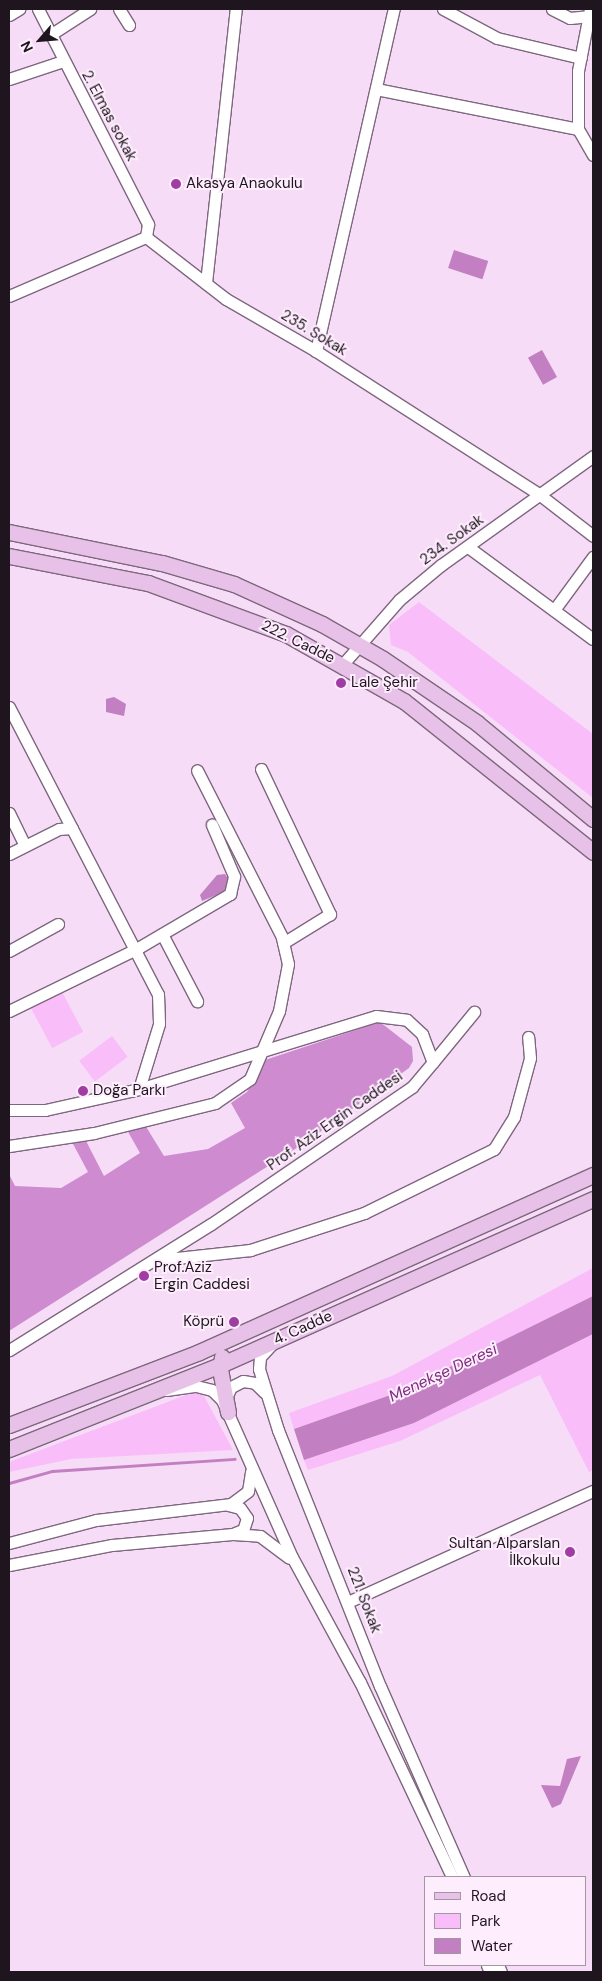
<!DOCTYPE html>
<meta charset="utf-8">
<style>
body{margin:0}
#map{position:relative;width:602px;height:1981px;overflow:hidden;background:#f6dcf6;font-family:"DM Sans",sans-serif}
div>[style]{position:absolute}
.green>*{inset:0;background:#f9bef9;transform-origin:0 0}
.forest>*{inset:0;background:#cf8bcf}
.water>*{inset:0;background:#c27fc2;transform-origin:0 0}
.stream>*{height:3px;margin:-1.5px;padding:0 1.5px;transform-origin:1.5px;border-radius:1.5px;background:#c27fc2}
.roads{filter:drop-shadow(1px 0 #7e677e) drop-shadow(-1px 0 #7e677e) drop-shadow(0 1px #7e677e) drop-shadow(0 -1px #7e677e)}
.minor>*{height:11px;margin:-5.5px;padding:0 5.5px;transform-origin:5.5px;border-radius:5.5px;background:#fff}
.major>*{height:15px;margin:-7.5px;padding:0 7.5px;transform-origin:7.5px;border-radius:7.5px;background:#e7c1e7}
.dots>*{width:14px;height:14px;translate:-50% -50%;box-sizing:border-box;border:2px solid #fdedfd;border-radius:50%}
span{translate:-50% -50%;white-space:nowrap;text-align:center;line-height:1.15;-webkit-text-stroke:4px #fdedfd;paint-order:stroke}
.street-label{font-size:15px;color:#1f151e}
.poi-label{font-size:15px;color:#1f151e}
.left{translate:0 -50%;text-align:left}
.right{translate:-100% -50%;text-align:right}
.water-label{font-size:16px;color:#7c2c7e;font-style:italic}
.frame{position:absolute;inset:0;border:10px solid #1f151e;pointer-events:none}
.legend{position:absolute;left:424px;top:1876px;width:162px;height:90px;box-sizing:border-box;background:#fdedfd;border:1px solid #a497a4;margin:0;padding:6px 9px;list-style:none;font-size:15px;color:#1f151e}
.legend li{display:flex;align-items:center;gap:10px;height:25px}
.legend b{width:25px;border:1px solid #a497a4}
.north{position:absolute;left:15px;top:15px;width:50px;height:50px;-webkit-text-stroke:4px #fdedfd;paint-order:stroke;rotate:243deg;font-size:14px;font-weight:700;line-height:20px;text-align:center;color:#1f151e}
.north::after{content:'';display:block;margin:auto;width:18px;height:22px;background:#1f151e;clip-path:polygon(50% 0,100% 100%,50% 72%,0 100%)}
</style>
<div id="map">
<div class="green">
<div style="clip-path:polygon(419px 602px,593px 734px,593px 798px,408px 652px,391px 645px,389px 625px)"></div>
<div style="left:62px;top:992px;width:45px;height:35px;rotate:62deg"></div>
<div style="left:112px;top:1036px;width:26px;height:41px;rotate:53deg"></div>
<div style="clip-path:polygon(593px 1268px,593px 1296px,399px 1392px,294px 1429px,289px 1413px,392px 1376px)"></div>
<div style="clip-path:polygon(593px 1334px,593px 1470px,589px 1472px,540px 1375px,400px 1441px,308px 1470px,304px 1460px,414px 1423px)"></div>
<div style="clip-path:polygon(194px 1392px,204px 1396px,233px 1450px,71px 1459px,9px 1472px,9px 1462px)"></div>
</div>
<div class="forest">
<div style="clip-path:polygon(380px 1022px,412px 1047px,413px 1061px,409px 1068px,306px 1142px,9px 1331px,9px 1174px,15px 1186px,61px 1188px,88px 1172px,72px 1142px,85px 1139px,104px 1176px,140px 1153px,127px 1130px,145px 1125px,164px 1156px,208px 1149px,245px 1128px,231px 1103px,247px 1092px,265px 1060px)"></div>
</div>
<div class="water">
<div style="left:454px;top:250px;width:36px;height:19px;rotate:18deg"></div>
<div style="left:542px;top:350px;width:31px;height:16px;rotate:61deg"></div>
<div style="clip-path:polygon(114px 697px,126px 704px,124px 716px,106px 712px,106px 699px)"></div>
<div style="clip-path:polygon(225px 874px,229px 880px,226px 891px,202px 901px,200px 895px,217px 875px)"></div>
<div style="clip-path:polygon(593px 1296px,593px 1334px,414px 1423px,304px 1460px,294px 1429px,399px 1392px)"></div>
<div style="clip-path:polygon(581px 1756px,561px 1804px,552px 1808px,541px 1785px,560px 1786px,567px 1759px)"></div>
</div>
<div class="stream">
<div style="left:9px;top:1483px;width:45px;rotate:-15.6deg"></div>
<div style="left:52px;top:1471px;width:183px;rotate:-3.8deg"></div>
</div>
<div class="roads">
<div class="minor">
<div style="left:38px;top:9px;width:242px;rotate:62.9deg"></div>
<div style="left:148px;top:224px;width:13px;rotate:99deg"></div>
<div style="left:119px;top:9px;width:19px;rotate:58deg"></div>
<div style="left:443px;top:9px;width:61px;rotate:28.2deg"></div>
<div style="left:497px;top:38px;width:86px;rotate:13.4deg"></div>
<div style="left:552px;top:9px;width:20px;rotate:27deg"></div>
<div style="left:570px;top:18px;width:20px;rotate:-6deg"></div>
<div style="left:590px;top:9px;width:63px;rotate:101deg"></div>
<div style="left:578px;top:71px;width:58px;rotate:90deg"></div>
<div style="left:578px;top:129px;width:30px;rotate:60deg"></div>
<div style="left:9px;top:15px;width:12px;rotate:-31deg"></div>
<div style="left:50px;top:35px;width:48px;rotate:-33deg"></div>
<div style="left:9px;top:79px;width:57px;rotate:-18.4deg"></div>
<div style="left:376px;top:89px;width:206px;rotate:11.2deg"></div>
<div style="left:206px;top:283px;width:276px;rotate:-83.8deg"></div>
<div style="left:9px;top:296px;width:149px;rotate:-23.3deg"></div>
<div style="left:146px;top:237px;width:101px;rotate:37.8deg"></div>
<div style="left:226px;top:299px;width:104px;rotate:30deg"></div>
<div style="left:316px;top:351px;width:266px;rotate:32.7deg"></div>
<div style="left:540px;top:495px;width:67px;rotate:37.7deg"></div>
<div style="left:316px;top:351px;width:351px;rotate:-77.2deg"></div>
<div style="left:468px;top:547px;width:155px;rotate:36.4deg"></div>
<div style="left:554px;top:610px;width:66px;rotate:-53.7deg"></div>
<div style="left:343px;top:664px;width:85px;rotate:-48.8deg"></div>
<div style="left:399px;top:600px;width:55px;rotate:-39.8deg"></div>
<div style="left:441px;top:565px;width:187px;rotate:-35.6deg"></div>
<div style="left:9px;top:707px;width:323px;rotate:62.6deg"></div>
<div style="left:158px;top:994px;width:30px;rotate:88deg"></div>
<div style="left:159px;top:1024px;width:68px;rotate:107.1deg"></div>
<div style="left:261px;top:769px;width:161px;rotate:64.6deg"></div>
<div style="left:330px;top:914px;width:55px;rotate:148.3deg"></div>
<div style="left:9px;top:813px;width:34px;rotate:64deg"></div>
<div style="left:9px;top:854px;width:56px;rotate:-26.6deg"></div>
<div style="left:59px;top:829px;width:13px;rotate:-4deg"></div>
<div style="left:162px;top:934px;width:76px;rotate:62.4deg"></div>
<div style="left:9px;top:951px;width:56px;rotate:-28.9deg"></div>
<div style="left:9px;top:1011px;width:144px;rotate:-26deg"></div>
<div style="left:138px;top:948px;width:107px;rotate:-30.4deg"></div>
<div style="left:230px;top:894px;width:18px;rotate:-77deg"></div>
<div style="left:234px;top:876px;width:56px;rotate:-113.3deg"></div>
<div style="left:433px;top:1062px;width:65px;rotate:-50.6deg"></div>
<div style="left:9px;top:1110px;width:36px"></div>
<div style="left:45px;top:1110px;width:96px;rotate:-12.6deg"></div>
<div style="left:139px;top:1089px;width:248px;rotate:-17.1deg"></div>
<div style="left:376px;top:1016px;width:31px;rotate:7deg"></div>
<div style="left:407px;top:1020px;width:21px;rotate:43deg"></div>
<div style="left:422px;top:1034px;width:30px;rotate:69deg"></div>
<div style="left:433px;top:1062px;width:33px;rotate:130deg"></div>
<div style="left:412px;top:1087px;width:243px;rotate:145.7deg"></div>
<div style="left:211px;top:1224px;width:238px;rotate:148deg"></div>
<div style="left:9px;top:1146px;width:86px;rotate:-8.7deg"></div>
<div style="left:94px;top:1133px;width:125px;rotate:-13.9deg"></div>
<div style="left:215px;top:1103px;width:42px;rotate:-34.4deg"></div>
<div style="left:250px;top:1079px;width:74px;rotate:-66.9deg"></div>
<div style="left:279px;top:1011px;width:48px;rotate:-79.2deg"></div>
<div style="left:288px;top:964px;width:28px;rotate:-103deg"></div>
<div style="left:282px;top:937px;width:187px;rotate:-117deg"></div>
<div style="left:158px;top:1260px;width:93px;rotate:-6.2deg"></div>
<div style="left:250px;top:1250px;width:120px;rotate:-18deg"></div>
<div style="left:364px;top:1213px;width:145px;rotate:-26.2deg"></div>
<div style="left:494px;top:1149px;width:38px;rotate:-58deg"></div>
<div style="left:514px;top:1117px;width:61px;rotate:-74.8deg"></div>
<div style="left:530px;top:1058px;width:21px;rotate:-95deg"></div>
<div style="left:272px;top:1344px;width:18px;rotate:133deg"></div>
<div style="left:260px;top:1357px;width:12px;rotate:95deg"></div>
<div style="left:259px;top:1369px;width:64px;rotate:72.7deg"></div>
<div style="left:278px;top:1430px;width:276px;rotate:68.3deg"></div>
<div style="left:380px;top:1686px;width:209px;rotate:66.3deg"></div>
<div style="left:166px;top:1390px;width:30px;rotate:-8deg"></div>
<div style="left:196px;top:1386px;width:16px;rotate:14deg"></div>
<div style="left:212px;top:1390px;width:14px;rotate:45deg"></div>
<div style="left:222px;top:1400px;width:172px;rotate:66deg"></div>
<div style="left:292px;top:1557px;width:142px;rotate:61.5deg"></div>
<div style="left:360px;top:1682px;width:216px;rotate:64.7deg"></div>
<div style="left:226px;top:1398px;width:12px;rotate:-66deg"></div>
<div style="left:231px;top:1387px;width:13px;rotate:-27deg"></div>
<div style="left:243px;top:1381px;width:12px;rotate:9deg"></div>
<div style="left:255px;top:1383px;width:13px;rotate:45deg"></div>
<div style="left:228px;top:1505px;width:12px;rotate:14deg"></div>
<div style="left:240px;top:1508px;width:12px;rotate:55deg"></div>
<div style="left:247px;top:1518px;width:13px;rotate:108deg"></div>
<div style="left:243px;top:1530px;width:9px;rotate:159deg"></div>
<div style="left:9px;top:1543px;width:90px;rotate:-14.8deg"></div>
<div style="left:96px;top:1520px;width:136px;rotate:-6.8deg"></div>
<div style="left:231px;top:1504px;width:21px;rotate:-37deg"></div>
<div style="left:248px;top:1491px;width:20px;rotate:-81deg"></div>
<div style="left:9px;top:1565px;width:105px;rotate:-11deg"></div>
<div style="left:112px;top:1545px;width:121px;rotate:-5.2deg"></div>
<div style="left:233px;top:1534px;width:27px;rotate:4deg"></div>
<div style="left:260px;top:1536px;width:36px;rotate:37deg"></div>
<div style="left:350px;top:1601px;width:267px;rotate:-24.4deg"></div>
<div style="left:487px;top:1965px;width:8px;rotate:67deg"></div>
<div style="left:498px;top:1965px;width:8px;rotate:67deg"></div>
</div>
<div class="major">
<div style="left:9px;top:532px;width:156px;rotate:11.5deg"></div>
<div style="left:162px;top:563px;width:75px;rotate:16.3deg"></div>
<div style="left:234px;top:584px;width:97px;rotate:24.4deg"></div>
<div style="left:322px;top:624px;width:70px;rotate:29.8deg"></div>
<div style="left:383px;top:659px;width:114px;rotate:34.2deg"></div>
<div style="left:477px;top:723px;width:151px;rotate:39.6deg"></div>
<div style="left:9px;top:556px;width:142px;rotate:11deg"></div>
<div style="left:148px;top:583px;width:147px;rotate:20.3deg"></div>
<div style="left:286px;top:634px;width:136px;rotate:29.6deg"></div>
<div style="left:404px;top:701px;width:242px;rotate:38.6deg"></div>
<div style="left:222px;top:1357px;width:12px;rotate:99deg"></div>
<div style="left:220px;top:1369px;width:44px;rotate:79.5deg"></div>
<div style="left:9px;top:1425px;width:204px;rotate:-21deg"></div>
<div style="left:199px;top:1352px;width:432px;rotate:-24.2deg"></div>
<div style="left:9px;top:1449px;width:227px;rotate:-21.7deg"></div>
<div style="left:220px;top:1365px;width:408px;rotate:-24deg"></div>
</div>
</div>
<div class="dots">
<div style="left:176px;top:184px;background:#a03da3"></div>
<div style="left:341px;top:683px;background:#a03da3"></div>
<div style="left:83px;top:1091px;background:#a03da3"></div>
<div style="left:144px;top:1276px;background:#a03da3"></div>
<div style="left:234px;top:1322px;background:#a03da3"></div>
<div style="left:570px;top:1552px;background:#a03da3"></div>
</div>
<div class="street-label">
<span style="left:109px;top:116px;rotate:62deg">2. Elmas sokak</span>
<span style="left:314px;top:333px;rotate:31deg">235. Sokak</span>
<span style="left:452px;top:540px;rotate:-36deg">234. Sokak</span>
<span style="left:298px;top:642px;rotate:26deg">222. Cadde</span>
<span style="left:335px;top:1121px;rotate:-35deg">Prof. Aziz Ergin Caddesi</span>
<span style="left:303px;top:1328px;rotate:-24deg">4. Cadde</span>
<span style="left:364px;top:1600px;rotate:69deg">221. Sokak</span>
</div>
<div class="poi-label">
<span class="left" style="left:186px;top:184px">Akasya Anaokulu</span>
<span class="left" style="left:351px;top:683px">Lale Şehir</span>
<span class="left" style="left:93px;top:1091px">Doğa Parkı</span>
<span class="left" style="left:154px;top:1276px">Prof.Aziz<br>Ergin Caddesi</span>
<span class="right" style="left:224px;top:1322px">Köprü</span>
<span class="right" style="left:560px;top:1552px">Sultan Alparslan<br>İlkokulu</span>
</div>
<div class="water-label">
<span style="left:443px;top:1373px;rotate:-25deg">Menekşe Deresi</span>
</div>
<div class="frame"></div>
<ul class="legend">
<li><b style="height:6px;background:#e7c1e7"></b>Road</li>
<li><b style="height:14px;background:#f9bef9"></b>Park</li>
<li><b style="height:14px;background:#c27fc2"></b>Water</li>
</ul>
<div class="north">N</div>
</div>
